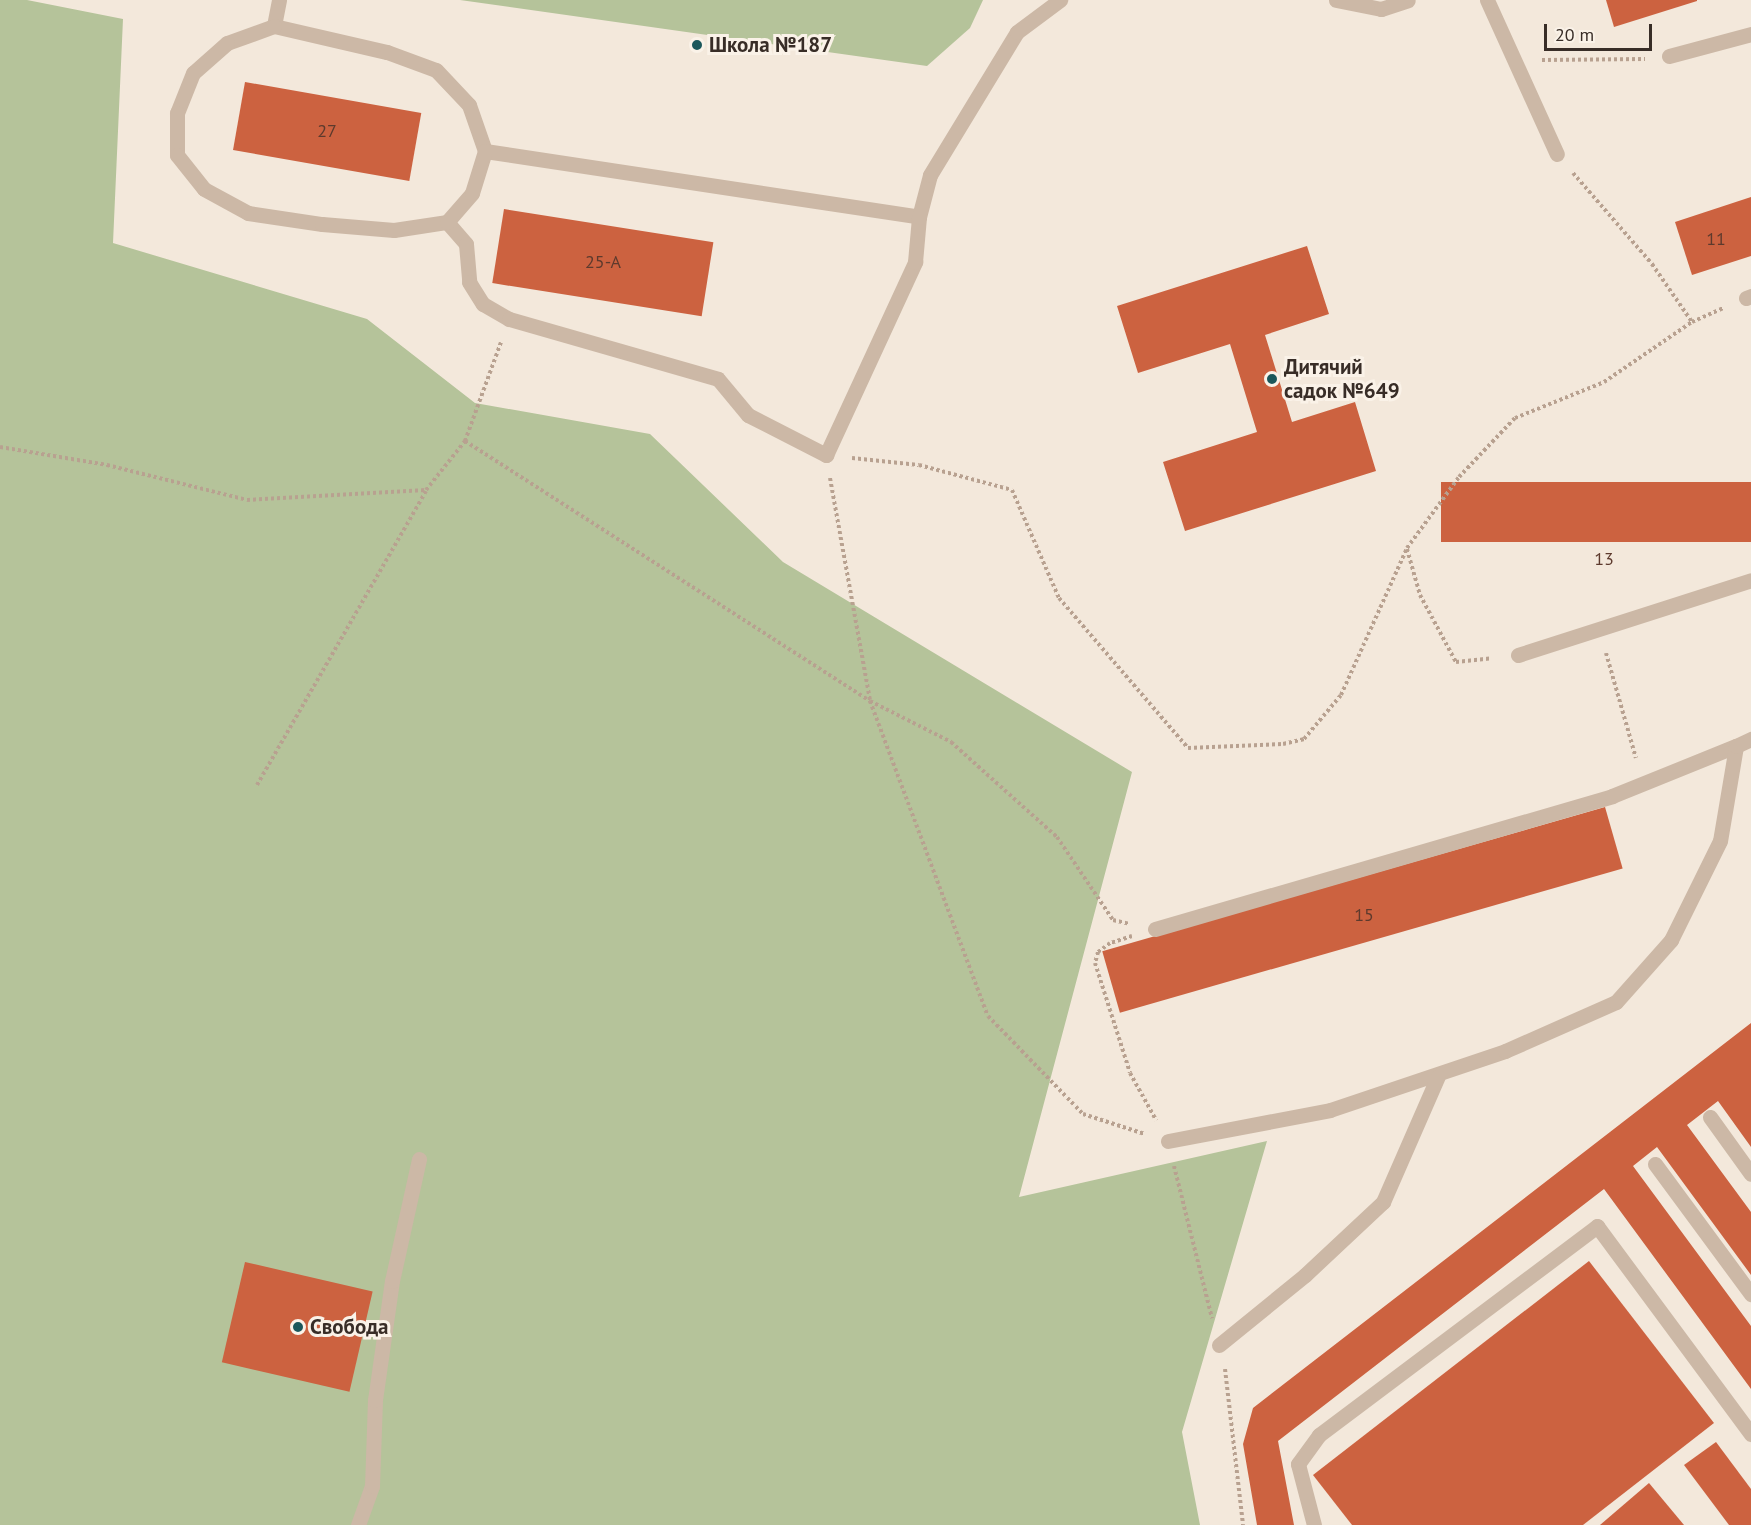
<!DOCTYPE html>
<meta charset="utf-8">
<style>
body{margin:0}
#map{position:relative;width:1751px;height:1525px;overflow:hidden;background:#f3e8db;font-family:"PT Sans",sans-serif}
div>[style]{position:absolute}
.green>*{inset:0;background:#b5c39a}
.building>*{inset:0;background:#cc6240;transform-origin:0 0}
.path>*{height:4px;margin-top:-2px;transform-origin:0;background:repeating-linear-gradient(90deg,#b8a190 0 3px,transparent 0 6px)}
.service>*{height:15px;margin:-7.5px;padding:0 7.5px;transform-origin:7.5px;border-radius:7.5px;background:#ccb8a6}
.dots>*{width:16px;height:16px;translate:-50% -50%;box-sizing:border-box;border:3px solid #faf2e8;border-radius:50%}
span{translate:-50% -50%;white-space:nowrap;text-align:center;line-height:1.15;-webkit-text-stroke:6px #faf2e8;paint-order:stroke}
.number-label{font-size:18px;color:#5d3a2d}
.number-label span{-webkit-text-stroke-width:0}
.poi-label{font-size:21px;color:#382d27;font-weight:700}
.left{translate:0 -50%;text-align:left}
.scale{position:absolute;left:1544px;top:24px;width:108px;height:27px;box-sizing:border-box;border:3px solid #382d27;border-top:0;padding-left:8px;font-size:18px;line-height:21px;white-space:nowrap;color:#382d27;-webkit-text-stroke:4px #faf2e8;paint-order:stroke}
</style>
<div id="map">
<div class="green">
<div style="clip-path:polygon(0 0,27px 0,123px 19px,113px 243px,367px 319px,475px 403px,650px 434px,783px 562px,1132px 772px,1019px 1197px,1267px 1141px,1182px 1432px,1200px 1525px,0 1525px)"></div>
<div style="clip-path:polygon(460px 0,983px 0,970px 28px,927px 66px)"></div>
</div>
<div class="building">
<div style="clip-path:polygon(1606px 0,1697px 0,1697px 1px,1614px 27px)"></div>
<div style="left:245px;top:82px;width:179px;height:69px;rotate:10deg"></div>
<div style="clip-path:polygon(1751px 197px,1751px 256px,1692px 275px,1675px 222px)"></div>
<div style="left:504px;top:209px;width:212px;height:75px;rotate:9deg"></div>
<div style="clip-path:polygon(1307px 246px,1329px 314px,1265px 335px,1292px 422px,1355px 402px,1376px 471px,1185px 531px,1163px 462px,1257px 432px,1230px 344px,1138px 373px,1117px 306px)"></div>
<div style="left:1751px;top:482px;width:60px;height:310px;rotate:90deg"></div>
<div style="left:1605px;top:807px;width:64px;height:523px;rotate:74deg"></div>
<div style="clip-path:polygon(1751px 1023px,1751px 1147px,1718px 1101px,1687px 1125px,1751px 1212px,1751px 1275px,1657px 1147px,1633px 1166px,1751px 1326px,1751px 1389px,1604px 1189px,1278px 1441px,1294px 1525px,1257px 1525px,1243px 1444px,1253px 1408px)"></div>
<div style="clip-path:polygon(1589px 1261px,1714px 1423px,1583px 1525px,1352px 1525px,1313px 1475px)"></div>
<div style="left:245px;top:1262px;width:131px;height:103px;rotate:13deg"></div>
<div style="clip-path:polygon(1716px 1442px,1751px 1489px,1751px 1525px,1729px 1525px,1684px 1465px)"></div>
<div style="clip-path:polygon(1649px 1483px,1684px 1525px,1600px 1525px)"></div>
</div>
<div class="path">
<div style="left:1542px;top:60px;width:103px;rotate:-0.6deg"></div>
<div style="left:1573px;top:173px;width:121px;rotate:49deg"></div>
<div style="left:1652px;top:264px;width:70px;rotate:55.4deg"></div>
<div style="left:465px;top:441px;width:481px;rotate:32.7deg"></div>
<div style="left:870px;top:701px;width:336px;rotate:69.5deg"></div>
<div style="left:988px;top:1016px;width:136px;rotate:45.9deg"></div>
<div style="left:1083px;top:1114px;width:65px;rotate:17.9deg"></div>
<div style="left:0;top:447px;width:109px;rotate:9.5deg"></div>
<div style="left:107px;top:465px;width:144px;rotate:14deg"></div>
<div style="left:247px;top:500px;width:179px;rotate:-3.2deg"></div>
<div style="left:426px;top:490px;width:63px;rotate:-51.5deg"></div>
<div style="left:465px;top:441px;width:105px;rotate:-70deg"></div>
<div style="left:852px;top:458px;width:67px;rotate:6deg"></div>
<div style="left:919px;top:465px;width:96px;rotate:15deg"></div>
<div style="left:1012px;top:490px;width:118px;rotate:66.5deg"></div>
<div style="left:1059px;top:598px;width:198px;rotate:49.3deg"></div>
<div style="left:1188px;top:748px;width:95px;rotate:-2.4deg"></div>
<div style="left:1283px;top:744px;width:22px;rotate:-13deg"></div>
<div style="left:1304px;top:739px;width:57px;rotate:-49.9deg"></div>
<div style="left:1341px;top:695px;width:161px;rotate:-65.8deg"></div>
<div style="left:1407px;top:548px;width:88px;rotate:-53.8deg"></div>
<div style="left:1459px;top:477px;width:81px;rotate:-46.5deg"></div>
<div style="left:1515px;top:418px;width:96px;rotate:-22deg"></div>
<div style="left:1604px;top:382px;width:107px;rotate:-34.3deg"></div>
<div style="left:1692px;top:322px;width:34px;rotate:-24deg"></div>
<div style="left:830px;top:478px;width:227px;rotate:79.8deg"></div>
<div style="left:870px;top:701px;width:91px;rotate:26.8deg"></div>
<div style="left:951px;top:742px;width:142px;rotate:41.9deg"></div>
<div style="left:1057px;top:837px;width:100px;rotate:56deg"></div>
<div style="left:1113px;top:920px;width:17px;rotate:13deg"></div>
<div style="left:1407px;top:549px;width:48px;rotate:74.2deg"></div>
<div style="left:1420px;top:595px;width:76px;rotate:61.8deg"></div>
<div style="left:1456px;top:662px;width:36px;rotate:-6deg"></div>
<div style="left:1606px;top:653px;width:109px;rotate:74.1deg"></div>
<div style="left:257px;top:785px;width:339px;rotate:-60.1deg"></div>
<div style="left:1132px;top:936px;width:23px;rotate:162deg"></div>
<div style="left:1110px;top:943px;width:15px;rotate:143deg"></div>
<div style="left:1098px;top:952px;width:11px;rotate:105deg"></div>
<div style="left:1095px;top:963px;width:115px;rotate:72.3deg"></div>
<div style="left:1130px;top:1073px;width:54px;rotate:61deg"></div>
<div style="left:1174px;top:1166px;width:157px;rotate:76deg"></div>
<div style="left:1225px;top:1369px;width:157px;rotate:83.4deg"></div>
</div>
<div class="service">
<div style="left:279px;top:0;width:26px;rotate:101deg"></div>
<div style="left:274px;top:26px;width:116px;rotate:13deg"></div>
<div style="left:387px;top:52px;width:52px;rotate:20.2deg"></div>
<div style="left:436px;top:70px;width:48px;rotate:46.7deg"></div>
<div style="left:469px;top:105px;width:49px;rotate:70.8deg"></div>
<div style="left:485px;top:151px;width:439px;rotate:8.6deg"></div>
<div style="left:1336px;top:0;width:46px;rotate:11.3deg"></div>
<div style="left:1381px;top:9px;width:28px;rotate:-18deg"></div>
<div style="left:1487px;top:0;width:169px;rotate:65.6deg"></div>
<div style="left:274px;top:26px;width:50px;rotate:160.1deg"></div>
<div style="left:227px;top:43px;width:45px;rotate:138.6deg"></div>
<div style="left:193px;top:73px;width:43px;rotate:111.8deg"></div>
<div style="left:177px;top:113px;width:42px;rotate:90deg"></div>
<div style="left:177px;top:155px;width:43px;rotate:51.5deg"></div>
<div style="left:204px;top:189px;width:50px;rotate:28.6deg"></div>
<div style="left:248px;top:213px;width:75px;rotate:8.5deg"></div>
<div style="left:322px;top:224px;width:72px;rotate:4.8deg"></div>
<div style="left:394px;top:230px;width:54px;rotate:-8.6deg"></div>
<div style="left:447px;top:222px;width:29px;rotate:49deg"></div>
<div style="left:466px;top:244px;width:38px;rotate:85deg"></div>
<div style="left:469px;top:282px;width:26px;rotate:58deg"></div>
<div style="left:483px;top:304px;width:30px;rotate:30deg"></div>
<div style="left:509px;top:319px;width:217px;rotate:16deg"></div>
<div style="left:718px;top:379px;width:47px;rotate:50.2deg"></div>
<div style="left:748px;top:415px;width:88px;rotate:27.1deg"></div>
<div style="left:826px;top:455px;width:213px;rotate:-65.2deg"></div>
<div style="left:915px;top:262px;width:45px;rotate:-84.9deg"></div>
<div style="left:919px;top:217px;width:43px;rotate:-75.3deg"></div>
<div style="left:930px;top:175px;width:167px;rotate:-58.7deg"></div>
<div style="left:1017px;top:32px;width:54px;rotate:-36.7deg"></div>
<div style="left:1669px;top:56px;width:85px;rotate:-15deg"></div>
<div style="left:447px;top:222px;width:38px;rotate:-49deg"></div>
<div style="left:472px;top:193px;width:44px;rotate:-72.8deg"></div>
<div style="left:1746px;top:298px;width:5px;rotate:-22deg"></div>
<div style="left:1518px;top:655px;width:245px;rotate:-17.8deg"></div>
<div style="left:1155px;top:929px;width:476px;rotate:-16.2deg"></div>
<div style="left:1612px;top:796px;width:134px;rotate:-22deg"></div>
<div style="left:1710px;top:1117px;width:70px;rotate:54.3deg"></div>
<div style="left:1168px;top:1141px;width:165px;rotate:-10.8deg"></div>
<div style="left:1330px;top:1110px;width:185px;rotate:-18.6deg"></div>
<div style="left:1505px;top:1051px;width:121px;rotate:-23.8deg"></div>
<div style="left:1616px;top:1002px;width:83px;rotate:-48.4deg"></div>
<div style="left:1671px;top:940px;width:110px;rotate:-63.7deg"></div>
<div style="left:1720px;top:841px;width:96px;rotate:-80.4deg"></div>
<div style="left:1736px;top:746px;width:17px;rotate:-25deg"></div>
<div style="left:1655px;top:1164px;width:162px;rotate:53.6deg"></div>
<div style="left:1219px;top:1345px;width:111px;rotate:-39.1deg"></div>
<div style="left:1305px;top:1275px;width:107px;rotate:-43.1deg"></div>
<div style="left:1383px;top:1202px;width:137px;rotate:-66.4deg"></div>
<div style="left:358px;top:1525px;width:41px;rotate:-70.3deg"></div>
<div style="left:372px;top:1486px;width:86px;rotate:-88deg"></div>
<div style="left:375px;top:1400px;width:120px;rotate:-81.9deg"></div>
<div style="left:392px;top:1281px;width:125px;rotate:-77.5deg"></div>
<div style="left:1314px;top:1525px;width:63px;rotate:-104.7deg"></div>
<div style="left:1298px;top:1464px;width:36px;rotate:-54deg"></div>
<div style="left:1319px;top:1435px;width:348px;rotate:-36.9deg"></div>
<div style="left:1597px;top:1226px;width:259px;rotate:53.5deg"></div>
</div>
<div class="dots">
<div style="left:697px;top:45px;background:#1b575b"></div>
<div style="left:1272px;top:379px;background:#1b575b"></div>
<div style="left:298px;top:1327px;background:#1b575b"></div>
</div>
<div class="number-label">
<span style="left:327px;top:131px">27</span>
<span style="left:1716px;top:239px">11</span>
<span style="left:603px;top:262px">25-А</span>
<span style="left:1604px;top:559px">13</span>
<span style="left:1364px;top:915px">15</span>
</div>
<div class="poi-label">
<span class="left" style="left:709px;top:45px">Школа №187</span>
<span class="left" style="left:1284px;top:379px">Дитячий<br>садок №649</span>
<span class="left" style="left:310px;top:1327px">Свобода</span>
</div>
<div class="scale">20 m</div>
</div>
